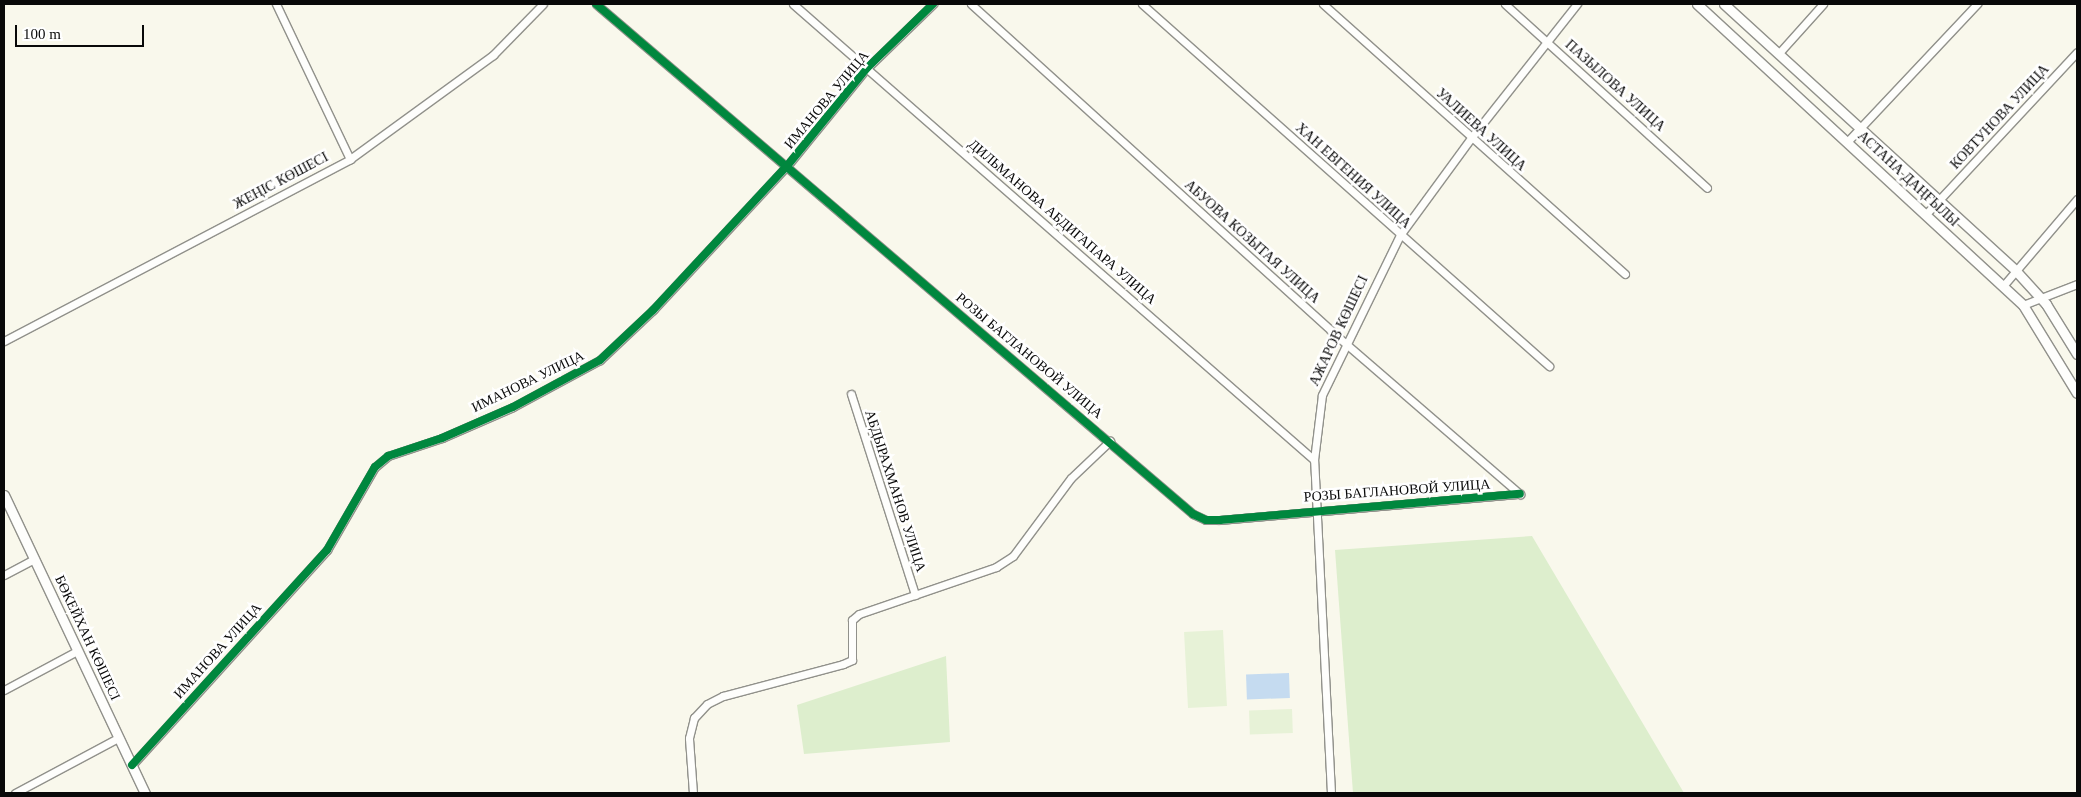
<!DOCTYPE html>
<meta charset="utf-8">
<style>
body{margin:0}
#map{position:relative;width:2081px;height:797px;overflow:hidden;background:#f9f8ec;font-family:Georgia,serif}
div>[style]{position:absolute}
.green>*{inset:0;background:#ddeecd}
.pitch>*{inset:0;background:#e7f2d7;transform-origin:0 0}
.water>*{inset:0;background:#c5dbf0;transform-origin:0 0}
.roads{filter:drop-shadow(1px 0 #91918b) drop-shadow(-1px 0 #91918b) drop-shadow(0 1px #91918b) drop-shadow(0 -1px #91918b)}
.minor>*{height:7px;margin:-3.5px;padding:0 3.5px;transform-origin:3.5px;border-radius:3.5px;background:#fefefc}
.tertiary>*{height:9px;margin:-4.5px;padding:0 4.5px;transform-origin:4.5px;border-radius:4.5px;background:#fefefc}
.cycleway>*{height:8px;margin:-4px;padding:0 4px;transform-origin:4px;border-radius:4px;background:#00873e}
span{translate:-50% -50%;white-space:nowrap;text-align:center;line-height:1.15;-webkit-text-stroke:5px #fff;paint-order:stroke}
.street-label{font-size:14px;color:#090909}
.frame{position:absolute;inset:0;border:5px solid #090909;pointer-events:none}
.scale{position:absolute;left:15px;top:25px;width:129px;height:22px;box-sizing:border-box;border:2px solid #090909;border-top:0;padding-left:6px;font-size:15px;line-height:18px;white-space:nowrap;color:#090909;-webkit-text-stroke:4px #fff;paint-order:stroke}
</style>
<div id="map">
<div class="green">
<div style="clip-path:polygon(1532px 536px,1684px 793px,1353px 793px,1335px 550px)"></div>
<div style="clip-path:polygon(946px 656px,950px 742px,804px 754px,797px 705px)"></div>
</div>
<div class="pitch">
<div style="left:1223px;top:630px;width:76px;height:39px;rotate:87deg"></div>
<div style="left:1292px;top:709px;width:24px;height:43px;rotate:88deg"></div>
</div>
<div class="water">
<div style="left:1289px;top:673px;width:25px;height:43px;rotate:88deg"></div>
</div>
<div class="roads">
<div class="minor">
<div style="left:276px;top:4px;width:172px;rotate:64.5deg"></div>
<div style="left:596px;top:4px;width:785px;rotate:40.51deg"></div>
<div style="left:1193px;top:514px;width:14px;rotate:25deg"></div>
<div style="left:1206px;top:520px;width:14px"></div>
<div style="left:1220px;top:520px;width:301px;rotate:-5deg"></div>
<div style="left:793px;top:4px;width:692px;rotate:41.19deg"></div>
<div style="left:971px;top:4px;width:486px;rotate:42.2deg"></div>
<div style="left:1331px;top:331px;width:250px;rotate:40.8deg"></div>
<div style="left:1142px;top:4px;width:545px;rotate:41.65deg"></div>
<div style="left:1323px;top:4px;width:405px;rotate:41.8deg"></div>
<div style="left:1505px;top:4px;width:273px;rotate:42.3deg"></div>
<div style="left:1779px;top:53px;width:66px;rotate:-48.1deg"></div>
<div style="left:1847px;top:142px;width:190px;rotate:-46.7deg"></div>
<div style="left:1926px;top:214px;width:221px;rotate:-47deg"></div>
<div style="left:2003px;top:286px;width:114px;rotate:-49.6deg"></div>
<div style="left:2023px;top:305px;width:58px;rotate:-21.3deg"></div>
<div style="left:4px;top:341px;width:391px;rotate:-27.7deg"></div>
<div style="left:350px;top:159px;width:177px;rotate:-36deg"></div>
<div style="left:493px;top:55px;width:71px;rotate:-45.6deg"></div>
<div style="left:851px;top:394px;width:211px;rotate:72.3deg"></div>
<div style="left:4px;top:575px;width:34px;rotate:-28deg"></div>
<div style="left:4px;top:690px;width:83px;rotate:-28.1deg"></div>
<div style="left:132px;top:765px;width:290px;rotate:-47.8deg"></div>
<div style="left:327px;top:550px;width:96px;rotate:-60deg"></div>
<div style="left:375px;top:467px;width:17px;rotate:-40deg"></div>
<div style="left:388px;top:456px;width:57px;rotate:-18.4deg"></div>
<div style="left:442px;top:438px;width:77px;rotate:-23.6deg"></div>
<div style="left:513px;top:407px;width:99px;rotate:-28.4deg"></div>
<div style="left:600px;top:360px;width:73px;rotate:-43.3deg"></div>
<div style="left:653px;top:310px;width:197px;rotate:-47.1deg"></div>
<div style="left:787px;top:166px;width:127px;rotate:-50.8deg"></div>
<div style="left:867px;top:68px;width:92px;rotate:-44.1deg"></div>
<div style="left:15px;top:793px;width:117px;rotate:-28.1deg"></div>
<div style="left:693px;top:793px;width:55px;rotate:-94.2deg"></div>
<div style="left:689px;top:738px;width:21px;rotate:-76deg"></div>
<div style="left:694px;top:718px;width:19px;rotate:-47deg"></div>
<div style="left:707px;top:704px;width:18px;rotate:-27deg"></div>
<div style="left:723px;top:696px;width:124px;rotate:-14.9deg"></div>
<div style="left:843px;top:664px;width:10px;rotate:-24deg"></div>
<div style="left:852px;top:660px;width:40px;rotate:-90deg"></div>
<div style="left:852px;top:620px;width:9px;rotate:-41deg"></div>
<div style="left:859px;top:614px;width:145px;rotate:-18.9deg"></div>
<div style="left:996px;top:567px;width:20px;rotate:-33deg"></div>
<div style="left:1013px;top:556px;width:97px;rotate:-53.4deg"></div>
<div style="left:1071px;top:478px;width:54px;rotate:-43.5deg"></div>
<div style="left:1331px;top:793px;width:333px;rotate:-92.9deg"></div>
<div style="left:1314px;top:460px;width:65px;rotate:-83deg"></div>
<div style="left:1322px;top:395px;width:178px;rotate:-64deg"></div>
<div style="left:1400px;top:235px;width:120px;rotate:-53.8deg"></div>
<div style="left:1471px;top:138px;width:171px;rotate:-51.7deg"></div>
</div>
<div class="tertiary">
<div style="left:1697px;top:4px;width:444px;rotate:42.7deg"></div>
<div style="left:2023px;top:305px;width:103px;rotate:58.5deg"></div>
<div style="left:1724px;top:4px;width:396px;rotate:42.4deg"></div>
<div style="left:2016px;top:271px;width:45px;rotate:47.7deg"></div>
<div style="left:2046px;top:304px;width:59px;rotate:58.2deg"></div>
<div style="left:4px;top:495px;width:330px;rotate:64.7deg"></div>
</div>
</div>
<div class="cycleway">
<div style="left:596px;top:4px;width:785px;rotate:40.51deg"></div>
<div style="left:1193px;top:514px;width:14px;rotate:25deg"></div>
<div style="left:1206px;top:520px;width:14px"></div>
<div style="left:1220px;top:520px;width:301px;rotate:-5deg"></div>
<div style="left:132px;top:765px;width:290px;rotate:-47.8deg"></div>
<div style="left:327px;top:550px;width:96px;rotate:-60deg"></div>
<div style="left:375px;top:467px;width:17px;rotate:-40deg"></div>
<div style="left:388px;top:456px;width:57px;rotate:-18.4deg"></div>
<div style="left:442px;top:438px;width:77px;rotate:-23.6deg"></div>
<div style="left:513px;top:407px;width:99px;rotate:-28.4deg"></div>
<div style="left:600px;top:360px;width:73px;rotate:-43.3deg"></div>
<div style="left:653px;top:310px;width:197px;rotate:-47.1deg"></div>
<div style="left:787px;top:166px;width:127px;rotate:-50.8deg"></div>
<div style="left:867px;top:68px;width:92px;rotate:-44.1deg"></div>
</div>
<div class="street-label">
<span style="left:1615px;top:86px;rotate:42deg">ПАЗЫЛОВА УЛИЦА</span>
<span style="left:827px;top:100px;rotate:-50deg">ИМАНОВА УЛИЦА</span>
<span style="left:2000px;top:117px;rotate:-47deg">КОВТУНОВА УЛИЦА</span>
<span style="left:1481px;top:130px;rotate:42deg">УАЛИЕВА УЛИЦА</span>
<span style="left:1353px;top:176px;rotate:42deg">ХАН ЕВГЕНИЯ УЛИЦА</span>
<span style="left:1908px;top:179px;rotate:43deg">АСТАНА ДАҢҒЫЛЫ</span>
<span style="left:281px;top:181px;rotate:-28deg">ЖЕҢІС КӨШЕСІ</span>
<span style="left:1062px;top:222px;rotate:41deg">ДИЛЬМАНОВА АБДИГАПАРА УЛИЦА</span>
<span style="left:1252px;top:242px;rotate:42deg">АБУОВА КОЗЫТАЯ УЛИЦА</span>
<span style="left:1339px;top:331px;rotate:-65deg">АЖАРОВ КӨШЕСІ</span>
<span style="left:1029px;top:356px;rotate:40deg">РОЗЫ БАГЛАНОВОЙ УЛИЦА</span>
<span style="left:528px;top:382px;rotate:-26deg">ИМАНОВА УЛИЦА</span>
<span style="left:895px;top:491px;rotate:72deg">АБДЫРАХМАНОВ УЛИЦА</span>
<span style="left:1397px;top:491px;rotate:-4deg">РОЗЫ БАГЛАНОВОЙ УЛИЦА</span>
<span style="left:87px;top:638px;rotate:65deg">БӨКЕЙХАН КӨШЕСІ</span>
<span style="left:218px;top:651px;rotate:-48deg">ИМАНОВА УЛИЦА</span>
</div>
<div class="frame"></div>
<div class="scale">100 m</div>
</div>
